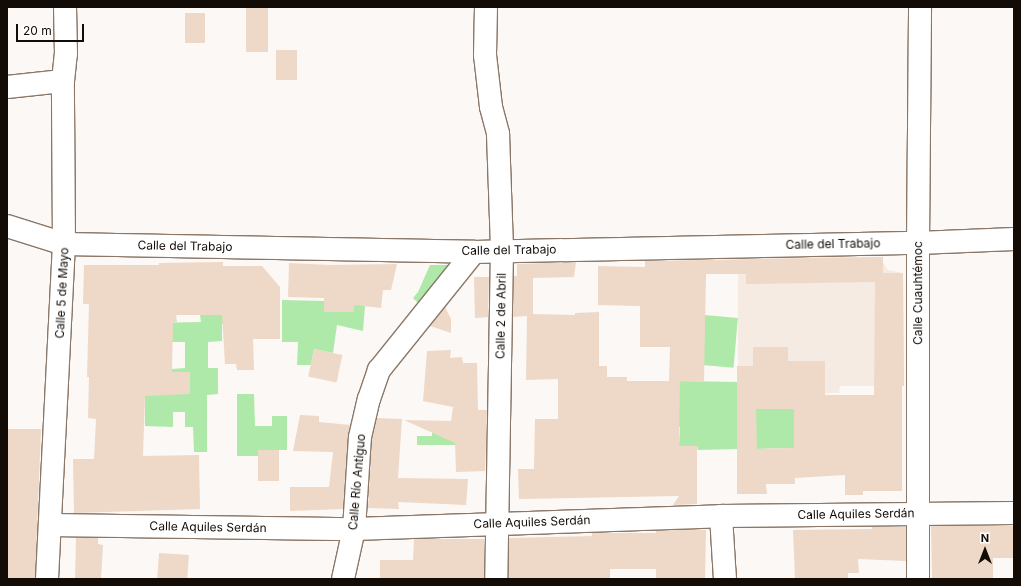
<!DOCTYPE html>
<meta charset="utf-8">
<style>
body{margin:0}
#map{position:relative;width:1021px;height:586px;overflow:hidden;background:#fcf8f5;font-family:Inter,sans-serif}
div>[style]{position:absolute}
.built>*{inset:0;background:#f6ebe2}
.green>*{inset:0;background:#aee9a9;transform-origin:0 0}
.building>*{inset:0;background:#eed8c7;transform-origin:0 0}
.roads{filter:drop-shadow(1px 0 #8a7767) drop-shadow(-1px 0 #8a7767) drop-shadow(0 1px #8a7767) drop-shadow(0 -1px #8a7767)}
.minor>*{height:22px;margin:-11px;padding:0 11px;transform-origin:11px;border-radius:11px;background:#fff}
span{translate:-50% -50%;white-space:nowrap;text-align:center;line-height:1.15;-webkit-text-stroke:3px #fff;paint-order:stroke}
.street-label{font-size:12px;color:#120b06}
.frame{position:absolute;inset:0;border:8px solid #120b06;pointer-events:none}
.north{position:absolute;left:965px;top:530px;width:40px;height:40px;-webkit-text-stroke:3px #fff;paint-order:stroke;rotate:0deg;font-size:11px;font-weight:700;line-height:16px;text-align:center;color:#120b06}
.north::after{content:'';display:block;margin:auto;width:14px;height:18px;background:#120b06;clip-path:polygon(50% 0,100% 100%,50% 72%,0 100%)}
.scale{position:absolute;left:16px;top:24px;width:68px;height:18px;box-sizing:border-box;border:2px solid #120b06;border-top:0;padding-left:5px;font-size:12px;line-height:14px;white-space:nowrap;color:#120b06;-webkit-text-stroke:3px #fff;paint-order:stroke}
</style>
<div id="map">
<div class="built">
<div style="clip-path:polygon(738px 257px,883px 257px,883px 262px,888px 270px,903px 273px,904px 386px,840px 386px,839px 393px,738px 393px)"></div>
</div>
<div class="green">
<div style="clip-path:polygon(430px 265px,450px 265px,420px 305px,413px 298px,418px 292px)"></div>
<div style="clip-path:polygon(354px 281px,365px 306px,363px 331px,337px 325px,333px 353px,314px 349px,311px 365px,297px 365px,298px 342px,282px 342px,282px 300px,324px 301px,324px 312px,354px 312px)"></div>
<div style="clip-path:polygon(214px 301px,246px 324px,222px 324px,222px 341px,208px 342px,208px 368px,218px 368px,218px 394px,207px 395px,207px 452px,194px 452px,193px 427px,185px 427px,185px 412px,173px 412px,173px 427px,145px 426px,145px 371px,185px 368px,185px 342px,146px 342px,146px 323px,201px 322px,200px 315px)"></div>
<div style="left:704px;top:315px;width:34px;height:50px;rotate:5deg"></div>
<div style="clip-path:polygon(680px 381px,738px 382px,737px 449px,698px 450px,697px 446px,679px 446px,680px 427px,642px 427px)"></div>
<div style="clip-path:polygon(237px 394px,254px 394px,255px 426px,272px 426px,272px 416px,287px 416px,287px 450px,258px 450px,258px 456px,237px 456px)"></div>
<div style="clip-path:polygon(756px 397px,768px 409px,812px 409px,797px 448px,756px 449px)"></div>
<div style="clip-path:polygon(432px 426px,455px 426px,455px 445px,417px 445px,417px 436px,432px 436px)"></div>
</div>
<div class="building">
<div style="left:246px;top:7px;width:22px;height:45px"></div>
<div style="left:185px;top:13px;width:20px;height:30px"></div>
<div style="left:276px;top:50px;width:21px;height:30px"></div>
<div style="clip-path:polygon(evenodd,883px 257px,883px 273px,903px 273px,904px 386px,902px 386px,902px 491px,863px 491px,863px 495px,845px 495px,845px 475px,795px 478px,795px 484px,766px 484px,767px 494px,737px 494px,737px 366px,753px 366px,753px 347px,788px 347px,788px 361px,825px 361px,825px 395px,874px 395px,875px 282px,746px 284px,746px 274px,706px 274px,704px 382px,669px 381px,670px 347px,640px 347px,640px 306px,598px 305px,598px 266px,645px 267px,645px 261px,883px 257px,756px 409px,794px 409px,794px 448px,757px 449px,756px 409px)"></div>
<div style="clip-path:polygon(223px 262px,223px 266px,262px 266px,280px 287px,280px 339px,253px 339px,254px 370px,237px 370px,236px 364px,225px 364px,222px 315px,176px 315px,177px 322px,173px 322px,172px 372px,190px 372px,190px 394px,145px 396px,143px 456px,199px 455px,200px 509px,74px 513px,73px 459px,94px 459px,96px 419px,88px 418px,89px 377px,87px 377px,89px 304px,83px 304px,84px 265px,159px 265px,159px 263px)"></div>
<div style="clip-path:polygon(576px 262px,574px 277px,533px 278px,533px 314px,575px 315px,575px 313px,599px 312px,599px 366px,607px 366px,607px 377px,627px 377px,627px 381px,680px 381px,679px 446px,697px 446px,697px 504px,673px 505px,679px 496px,519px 499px,518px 469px,534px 469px,535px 419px,558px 419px,558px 379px,526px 380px,527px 316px,513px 317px,514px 276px,517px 276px,517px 264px)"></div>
<div style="clip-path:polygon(289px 263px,330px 265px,397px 264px,391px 290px,383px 290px,381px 308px,354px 305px,354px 312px,324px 312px,324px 298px,288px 297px)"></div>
<div style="clip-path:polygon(474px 277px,489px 277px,488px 317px,475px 318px)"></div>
<div style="clip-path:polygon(445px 307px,451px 319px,451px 333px,430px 326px)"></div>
<div style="left:314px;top:349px;width:29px;height:28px;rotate:12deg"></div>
<div style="clip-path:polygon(451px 350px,450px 358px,462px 357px,463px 363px,477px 363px,478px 410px,487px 410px,485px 471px,456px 472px,455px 443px,404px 420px,451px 421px,453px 407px,423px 401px,427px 351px)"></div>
<div style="clip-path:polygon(300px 415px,319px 416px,319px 422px,350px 425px,348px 436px,343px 509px,290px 511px,290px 487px,329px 487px,333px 452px,293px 451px)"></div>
<div style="clip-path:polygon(377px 418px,402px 419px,398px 478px,468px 479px,466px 505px,398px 502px,399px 509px,368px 508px,372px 439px)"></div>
<div style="clip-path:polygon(7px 429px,41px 429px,35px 579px,7px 579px)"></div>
<div style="left:258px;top:450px;width:21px;height:31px"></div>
<div style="clip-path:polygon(931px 526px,1014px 526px,1014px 558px,993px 558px,993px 579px,932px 579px)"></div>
<div style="clip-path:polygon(872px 527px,906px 527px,906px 561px,858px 559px,859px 573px,848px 573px,848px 579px,795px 579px,793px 530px,872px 529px)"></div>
<div style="clip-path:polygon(697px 529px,706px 530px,705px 579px,656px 579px,656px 569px,610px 569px,610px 579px,508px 579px,509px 538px,592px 536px,592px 533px,656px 533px,656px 531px)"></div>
<div style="clip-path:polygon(76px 538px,98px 538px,98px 544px,103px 545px,101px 579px,75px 579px)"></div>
<div style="clip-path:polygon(414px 539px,484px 539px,484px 579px,380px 579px,380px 560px,413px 560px)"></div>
<div style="left:159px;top:553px;width:30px;height:26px;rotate:4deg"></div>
</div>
<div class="roads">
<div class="minor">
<div style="left:486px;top:7px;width:48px;rotate:91.2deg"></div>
<div style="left:485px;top:55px;width:52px;rotate:83.4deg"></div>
<div style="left:491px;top:107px;width:28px;rotate:75deg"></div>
<div style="left:498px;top:134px;width:116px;rotate:88deg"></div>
<div style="left:502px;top:250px;width:329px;rotate:91deg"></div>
<div style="left:7px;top:87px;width:56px;rotate:-6.1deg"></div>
<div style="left:7px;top:226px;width:60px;rotate:17.5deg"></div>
<div style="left:64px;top:244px;width:410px;rotate:1.1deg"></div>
<div style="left:474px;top:252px;width:444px;rotate:-1.2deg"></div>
<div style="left:918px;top:243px;width:96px;rotate:-2.4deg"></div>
<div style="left:721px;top:516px;width:63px;rotate:86.4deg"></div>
<div style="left:50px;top:525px;width:304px;rotate:0.8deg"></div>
<div style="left:354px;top:529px;width:367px;rotate:-2deg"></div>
<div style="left:721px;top:516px;width:293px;rotate:-0.6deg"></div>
<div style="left:47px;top:579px;width:335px;rotate:-87.1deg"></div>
<div style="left:64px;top:244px;width:163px;rotate:-90.4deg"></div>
<div style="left:63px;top:81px;width:27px;rotate:-84deg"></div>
<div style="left:66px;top:54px;width:47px;rotate:-91.2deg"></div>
<div style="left:343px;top:579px;width:51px;rotate:-77.6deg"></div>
<div style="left:354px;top:529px;width:92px;rotate:-86.3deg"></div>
<div style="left:360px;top:437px;width:39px;rotate:-77deg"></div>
<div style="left:369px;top:399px;width:31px;rotate:-71deg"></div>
<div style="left:379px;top:370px;width:151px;rotate:-51.2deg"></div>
<div style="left:918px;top:579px;width:336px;rotate:-90deg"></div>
<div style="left:918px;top:243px;width:236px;rotate:-89.5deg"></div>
</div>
</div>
<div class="street-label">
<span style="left:833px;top:244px;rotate:-1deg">Calle del Trabajo</span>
<span style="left:185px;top:246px;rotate:1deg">Calle del Trabajo</span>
<span style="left:509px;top:250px;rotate:-1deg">Calle del Trabajo</span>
<span style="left:62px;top:293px;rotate:-87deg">Calle 5 de Mayo</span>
<span style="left:918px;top:293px;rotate:-90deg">Calle Cuauhtémoc</span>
<span style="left:501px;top:316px;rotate:-89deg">Calle 2 de Abril</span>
<span style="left:357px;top:482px;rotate:-85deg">Calle Río Antiguo</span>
<span style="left:856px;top:514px;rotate:-1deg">Calle Aquiles Serdán</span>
<span style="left:532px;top:522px;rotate:-2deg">Calle Aquiles Serdán</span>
<span style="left:208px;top:527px;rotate:1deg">Calle Aquiles Serdán</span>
</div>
<div class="frame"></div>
<div class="north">N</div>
<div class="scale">20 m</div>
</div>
